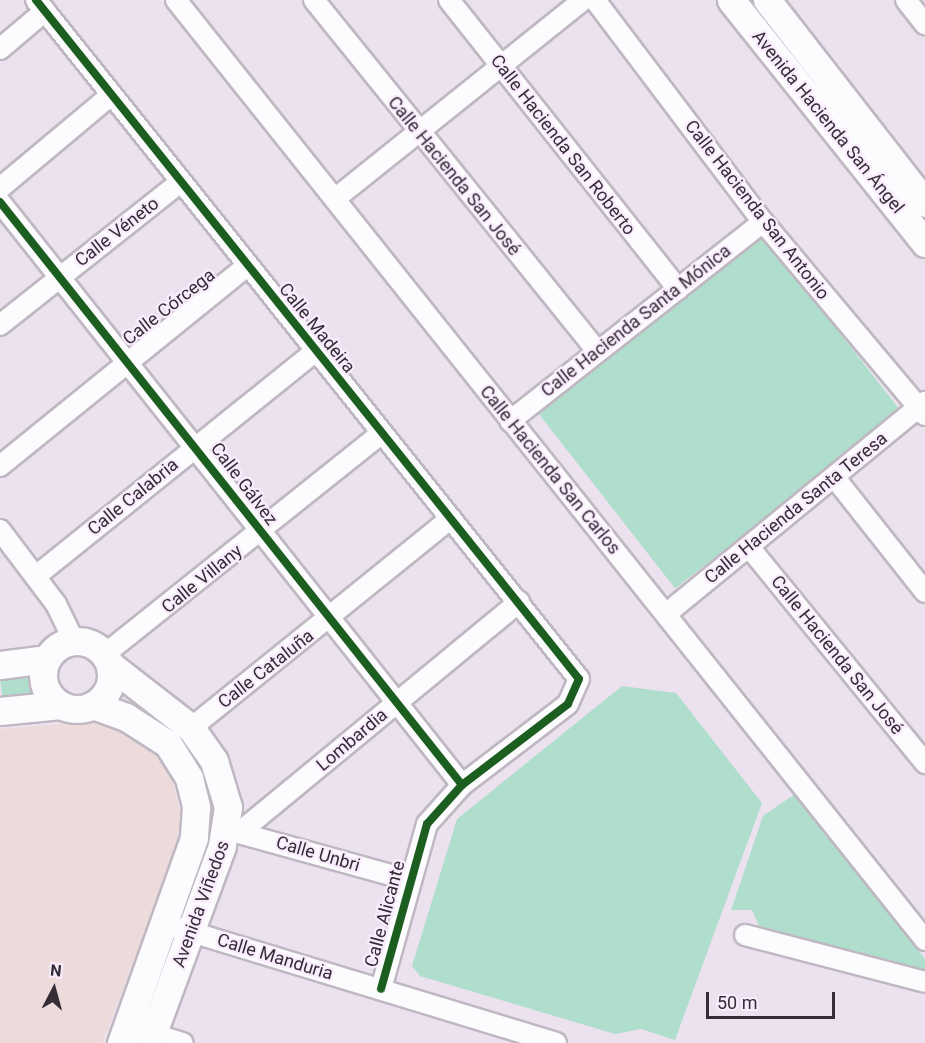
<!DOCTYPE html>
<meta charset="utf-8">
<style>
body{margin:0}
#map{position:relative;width:925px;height:1043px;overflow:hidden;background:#ece2ef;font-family:Roboto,sans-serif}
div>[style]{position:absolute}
.education>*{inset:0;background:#ecdbda}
.green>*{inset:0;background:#afdecd;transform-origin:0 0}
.roads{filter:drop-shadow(2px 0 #bfb8c2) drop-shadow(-2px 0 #bfb8c2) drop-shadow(0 2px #bfb8c2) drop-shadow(0 -2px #bfb8c2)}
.street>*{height:20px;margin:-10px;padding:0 10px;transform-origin:10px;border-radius:10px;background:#fcfbfd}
.secondary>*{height:27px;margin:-13.5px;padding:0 13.5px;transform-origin:13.5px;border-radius:13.5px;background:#fcfbfd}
.secondary>.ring{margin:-13.5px;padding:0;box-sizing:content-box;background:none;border:27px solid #fcfbfd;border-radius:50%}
.cycleway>*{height:8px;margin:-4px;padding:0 4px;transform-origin:4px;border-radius:4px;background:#1b5e20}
span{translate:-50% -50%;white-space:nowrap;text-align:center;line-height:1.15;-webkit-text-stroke:4.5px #faecfe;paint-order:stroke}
.street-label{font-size:18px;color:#342d36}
.north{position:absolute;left:24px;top:959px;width:60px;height:60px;-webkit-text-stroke:4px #faecfe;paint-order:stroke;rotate:6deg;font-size:16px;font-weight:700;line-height:24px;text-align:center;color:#342d36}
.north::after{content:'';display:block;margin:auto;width:21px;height:27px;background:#342d36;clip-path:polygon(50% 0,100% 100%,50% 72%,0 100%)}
.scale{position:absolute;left:706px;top:992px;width:129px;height:27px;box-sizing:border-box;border:3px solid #342d36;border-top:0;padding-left:8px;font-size:18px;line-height:21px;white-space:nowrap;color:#342d36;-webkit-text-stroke:4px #faecfe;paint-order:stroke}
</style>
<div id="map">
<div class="education">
<div style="clip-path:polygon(97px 721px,141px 739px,171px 774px,182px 820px,169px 870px,102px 1043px,0 1043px,0 729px)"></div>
</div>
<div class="green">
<div style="left:764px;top:236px;width:223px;height:287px;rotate:52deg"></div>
<div style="left:30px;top:677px;width:24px;height:30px;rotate:83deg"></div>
<div style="clip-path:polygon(622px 686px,676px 693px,762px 803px,675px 1040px,641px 1029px,615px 1034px,420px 976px,412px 966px,457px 819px)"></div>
<div style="clip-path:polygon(795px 794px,925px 959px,925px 973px,759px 926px,752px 910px,731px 910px,763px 816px)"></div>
</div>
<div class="roads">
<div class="street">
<div style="left:36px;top:0;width:869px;rotate:51.35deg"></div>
<div style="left:579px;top:679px;width:27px;rotate:114deg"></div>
<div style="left:568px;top:704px;width:133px;rotate:142.6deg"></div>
<div style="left:462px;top:785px;width:52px;rotate:131.9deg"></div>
<div style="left:427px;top:824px;width:171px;rotate:105.6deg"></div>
<div style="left:176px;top:0;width:1202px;rotate:51.45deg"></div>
<div style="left:314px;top:0;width:449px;rotate:51.1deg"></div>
<div style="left:449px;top:0;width:369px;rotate:51.6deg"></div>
<div style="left:595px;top:0;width:278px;rotate:52.9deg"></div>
<div style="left:763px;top:222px;width:252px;rotate:50deg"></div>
<div style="left:906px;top:0;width:31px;rotate:52deg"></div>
<div style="left:0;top:49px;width:59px;rotate:-40.2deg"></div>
<div style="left:0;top:188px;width:142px;rotate:-39.9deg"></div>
<div style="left:336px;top:198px;width:317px;rotate:-38.7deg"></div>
<div style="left:0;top:202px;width:744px;rotate:51.6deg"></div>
<div style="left:0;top:325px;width:228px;rotate:-38.4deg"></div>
<div style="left:510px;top:421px;width:322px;rotate:-38.2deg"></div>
<div style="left:0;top:466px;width:318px;rotate:-39deg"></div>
<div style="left:835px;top:478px;width:145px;rotate:51.7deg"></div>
<div style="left:0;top:530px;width:93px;rotate:52.9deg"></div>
<div style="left:56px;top:604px;width:41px;rotate:64.1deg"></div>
<div style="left:749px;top:547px;width:279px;rotate:50.8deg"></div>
<div style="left:36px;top:576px;width:359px;rotate:-38.8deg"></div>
<div style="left:666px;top:614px;width:335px;rotate:-39.3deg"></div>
<div style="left:105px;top:654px;width:354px;rotate:-38.6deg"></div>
<div style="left:191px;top:728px;width:334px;rotate:-38.9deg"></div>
<div style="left:232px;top:831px;width:184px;rotate:15.5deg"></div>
<div style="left:240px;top:832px;width:362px;rotate:-39.5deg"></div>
<div style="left:178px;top:928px;width:395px;rotate:16.9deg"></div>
<div style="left:745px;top:935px;width:186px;rotate:14.6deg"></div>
<div style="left:153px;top:1034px;width:31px;rotate:17deg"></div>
</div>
<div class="secondary">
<div style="left:731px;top:0;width:311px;rotate:51.4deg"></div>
<div style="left:767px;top:0;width:257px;rotate:52.1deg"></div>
<div class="ring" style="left:43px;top:641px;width:41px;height:41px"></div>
<div style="left:0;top:665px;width:46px;rotate:-7.4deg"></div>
<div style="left:110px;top:665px;width:103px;rotate:37.9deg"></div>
<div style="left:191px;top:728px;width:40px;rotate:55.1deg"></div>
<div style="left:214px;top:761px;width:48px;rotate:73.1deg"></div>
<div style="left:228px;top:807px;width:39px;rotate:99deg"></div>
<div style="left:222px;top:846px;width:210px;rotate:110.3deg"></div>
<div style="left:93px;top:705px;width:35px;rotate:20deg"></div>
<div style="left:126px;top:717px;width:50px;rotate:32.7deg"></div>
<div style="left:168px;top:744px;width:40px;rotate:58deg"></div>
<div style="left:189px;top:778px;width:30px;rotate:76deg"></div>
<div style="left:196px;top:807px;width:31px;rotate:94deg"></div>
<div style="left:194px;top:838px;width:218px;rotate:109.6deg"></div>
<div style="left:0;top:711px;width:61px;rotate:-5.6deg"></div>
</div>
</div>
<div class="cycleway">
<div style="left:36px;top:0;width:869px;rotate:51.35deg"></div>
<div style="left:579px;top:679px;width:27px;rotate:114deg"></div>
<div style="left:568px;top:704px;width:133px;rotate:142.6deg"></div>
<div style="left:462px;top:785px;width:52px;rotate:131.9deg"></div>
<div style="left:427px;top:824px;width:171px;rotate:105.6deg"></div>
<div style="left:0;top:202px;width:744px;rotate:51.6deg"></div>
</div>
<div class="street-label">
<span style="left:828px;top:122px;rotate:51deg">Avenida Hacienda San Ángel</span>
<span style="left:563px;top:145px;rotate:52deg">Calle Hacienda San Roberto</span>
<span style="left:454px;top:176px;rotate:51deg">Calle Hacienda San José</span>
<span style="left:757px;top:210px;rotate:52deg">Calle Hacienda San Antonio</span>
<span style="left:117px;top:232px;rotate:-38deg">Calle Véneto</span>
<span style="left:169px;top:307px;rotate:-38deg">Calle Córcega</span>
<span style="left:636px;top:321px;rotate:-38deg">Calle Hacienda Santa Mónica</span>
<span style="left:317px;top:328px;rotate:51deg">Calle Madeira</span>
<span style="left:550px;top:470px;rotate:51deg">Calle Hacienda San Carlos</span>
<span style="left:244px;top:484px;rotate:53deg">Calle Gálvez</span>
<span style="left:133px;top:497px;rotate:-39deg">Calle Calabria</span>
<span style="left:796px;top:508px;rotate:-39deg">Calle Hacienda Santa Teresa</span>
<span style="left:202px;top:579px;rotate:-39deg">Calle Villany</span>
<span style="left:837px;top:655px;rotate:51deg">Calle Hacienda San José</span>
<span style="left:266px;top:669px;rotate:-38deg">Calle Cataluña</span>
<span style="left:352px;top:740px;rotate:-40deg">Lombardia</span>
<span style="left:318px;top:854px;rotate:16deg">Calle Unbri</span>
<span style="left:201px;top:904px;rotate:-70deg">Avenida Viñedos</span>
<span style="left:385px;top:914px;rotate:-75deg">Calle Alicante</span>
<span style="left:275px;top:957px;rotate:17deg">Calle Manduria</span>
</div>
<div class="north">N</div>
<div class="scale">50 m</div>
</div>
